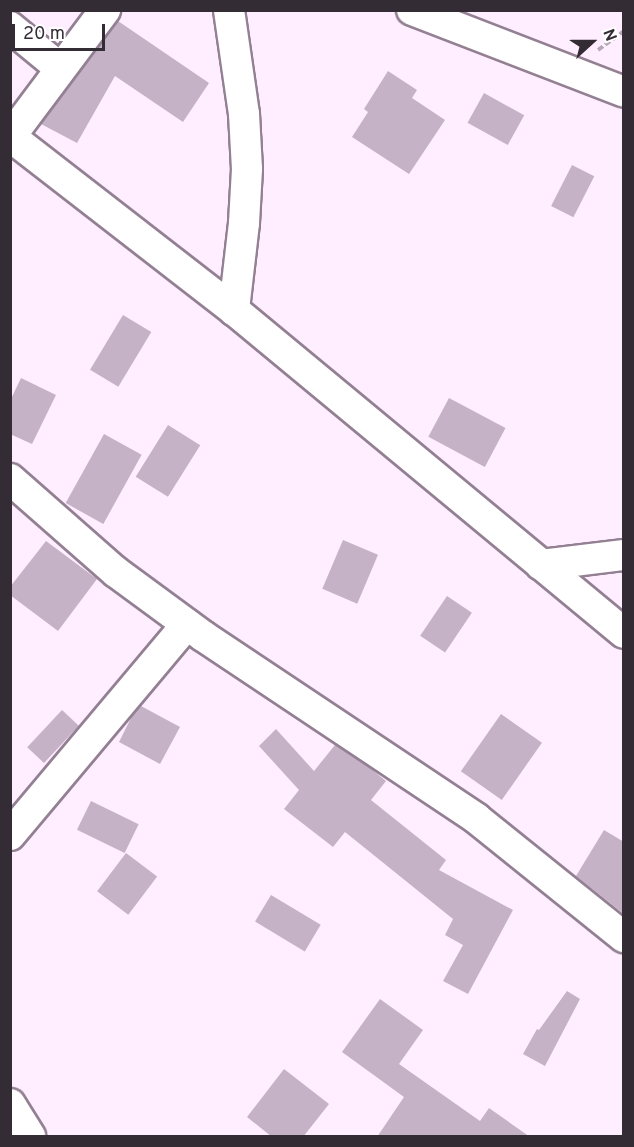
<!DOCTYPE html>
<style>
body{margin:0}
#map{position:relative;width:634px;height:1147px;overflow:hidden;background:#fef;font-family:Overpass,sans-serif}
div>[style]{position:absolute}
.building>*{inset:0;background:#c5b2c6;transform-origin:0 0}
.path>*{height:4px;margin-top:-2px;transform-origin:0;background:repeating-linear-gradient(90deg,#b6a9b6 0 6px,transparent 0 9px)}
.roads{filter:drop-shadow(2px 0 #938093) drop-shadow(-2px 0 #938093) drop-shadow(0 2px #938093) drop-shadow(0 -2px #938093)}
.street>*{height:30px;margin:-15px;padding:0 15px;transform-origin:15px;border-radius:15px;background:#fff}
span{translate:-50% -50%;white-space:nowrap;text-align:center;line-height:1.15;-webkit-text-stroke:4.5px #fff;paint-order:stroke}
.frame{position:absolute;inset:0;border:12px solid #342c34;pointer-events:none}
.north{position:absolute;left:562px;top:12px;width:60px;height:60px;-webkit-text-stroke:4px #fff;paint-order:stroke;rotate:69deg;font-size:16px;font-weight:700;line-height:24px;text-align:center;color:#342c34}
.north::after{content:'';display:block;margin:auto;width:21px;height:27px;background:#342c34;clip-path:polygon(50% 0,100% 100%,50% 72%,0 100%)}
.scale{position:absolute;left:12px;top:24px;width:93px;height:27px;box-sizing:border-box;border:3px solid #342c34;border-top:0;padding-left:8px;font-size:18px;line-height:21px;white-space:nowrap;color:#342c34;-webkit-text-stroke:4px #fff;paint-order:stroke}
</style>
<div id="map">
<div class="building">
<div style="clip-path:polygon(118px 21px,209px 83px,183px 122px,115px 76px,77px 143px,41px 124px)"></div>
<div style="clip-path:polygon(388px 71px,417px 90px,412px 98px,445px 120px,409px 174px,352px 137px,368px 112px,364px 109px)"></div>
<div style="left:484px;top:93px;width:46px;height:34px;rotate:29deg"></div>
<div style="left:572px;top:165px;width:25px;height:46px;rotate:27deg"></div>
<div style="left:123px;top:315px;width:33px;height:64px;rotate:31deg"></div>
<div style="clip-path:polygon(21px 378px,56px 395px,32px 444px,10px 434px,10px 401px)"></div>
<div style="left:449px;top:398px;width:64px;height:44px;rotate:28deg"></div>
<div style="left:168px;top:425px;width:38px;height:61px;rotate:32deg"></div>
<div style="left:104px;top:434px;width:43px;height:79px;rotate:29deg"></div>
<div style="left:343px;top:540px;width:38px;height:53px;rotate:23deg"></div>
<div style="clip-path:polygon(46px 541px,97px 579px,58px 631px,10px 595px,10px 587px)"></div>
<div style="left:447px;top:596px;width:30px;height:48px;rotate:34deg"></div>
<div style="clip-path:polygon(141px 706px,180px 727px,160px 764px,119px 742px,131px 718px)"></div>
<div style="left:62px;top:710px;width:23px;height:51px;rotate:43deg"></div>
<div style="left:501px;top:714px;width:50px;height:70px;rotate:35deg"></div>
<div style="clip-path:polygon(276px 729px,314px 771px,335px 745px,370px 768px,386px 781px,371px 800px,446px 860px,439px 870px,513px 910px,468px 994px,443px 981px,463px 945px,445px 935px,453px 919px,345px 832px,333px 847px,284px 809px,299px 790px,259px 746px)"></div>
<div style="left:91px;top:801px;width:53px;height:32px;rotate:26deg"></div>
<div style="clip-path:polygon(604px 830px,624px 842px,624px 914px,576px 876px)"></div>
<div style="left:126px;top:853px;width:39px;height:48px;rotate:37deg"></div>
<div style="left:271px;top:895px;width:58px;height:31px;rotate:31deg"></div>
<div style="clip-path:polygon(567px 991px,580px 999px,545px 1066px,523px 1054px,537px 1029px,539px 1030px)"></div>
<div style="clip-path:polygon(380px 999px,423px 1030px,399px 1064px,480px 1121px,489px 1108px,530px 1137px,377px 1137px,404px 1097px,342px 1052px)"></div>
<div style="clip-path:polygon(284px 1069px,329px 1104px,303px 1137px,272px 1137px,247px 1117px)"></div>
</div>
<div class="path">
<div style="left:598px;top:50px;width:32px;rotate:-36deg"></div>
<div style="left:623px;top:1136px;width:1px;rotate:-45deg"></div>
</div>
<div class="roads">
<div class="street">
<div style="left:229px;top:10px;width:105px;rotate:81.8deg"></div>
<div style="left:244px;top:114px;width:55px;rotate:86.9deg"></div>
<div style="left:247px;top:169px;width:54px;rotate:93.2deg"></div>
<div style="left:244px;top:223px;width:88px;rotate:96.6deg"></div>
<div style="left:412px;top:10px;width:227px;rotate:21.1deg"></div>
<div style="left:10px;top:27px;width:65px;rotate:39.4deg"></div>
<div style="left:10px;top:137px;width:159px;rotate:-53.2deg"></div>
<div style="left:11px;top:137px;width:282px;rotate:37.8deg"></div>
<div style="left:234px;top:310px;width:506px;rotate:39.63deg"></div>
<div style="left:10px;top:479px;width:141px;rotate:41.3deg"></div>
<div style="left:116px;top:572px;width:108px;rotate:36.3deg"></div>
<div style="left:203px;top:636px;width:329px;rotate:33.7deg"></div>
<div style="left:477px;top:819px;width:189px;rotate:38.8deg"></div>
<div style="left:541px;top:565px;width:84px;rotate:-6.9deg"></div>
<div style="left:10px;top:835px;width:275px;rotate:-50deg"></div>
<div style="left:10px;top:1104px;width:38px;rotate:58deg"></div>
</div>
</div>
<div class="frame"></div>
<div class="north">N</div>
<div class="scale">20 m</div>
</div>
